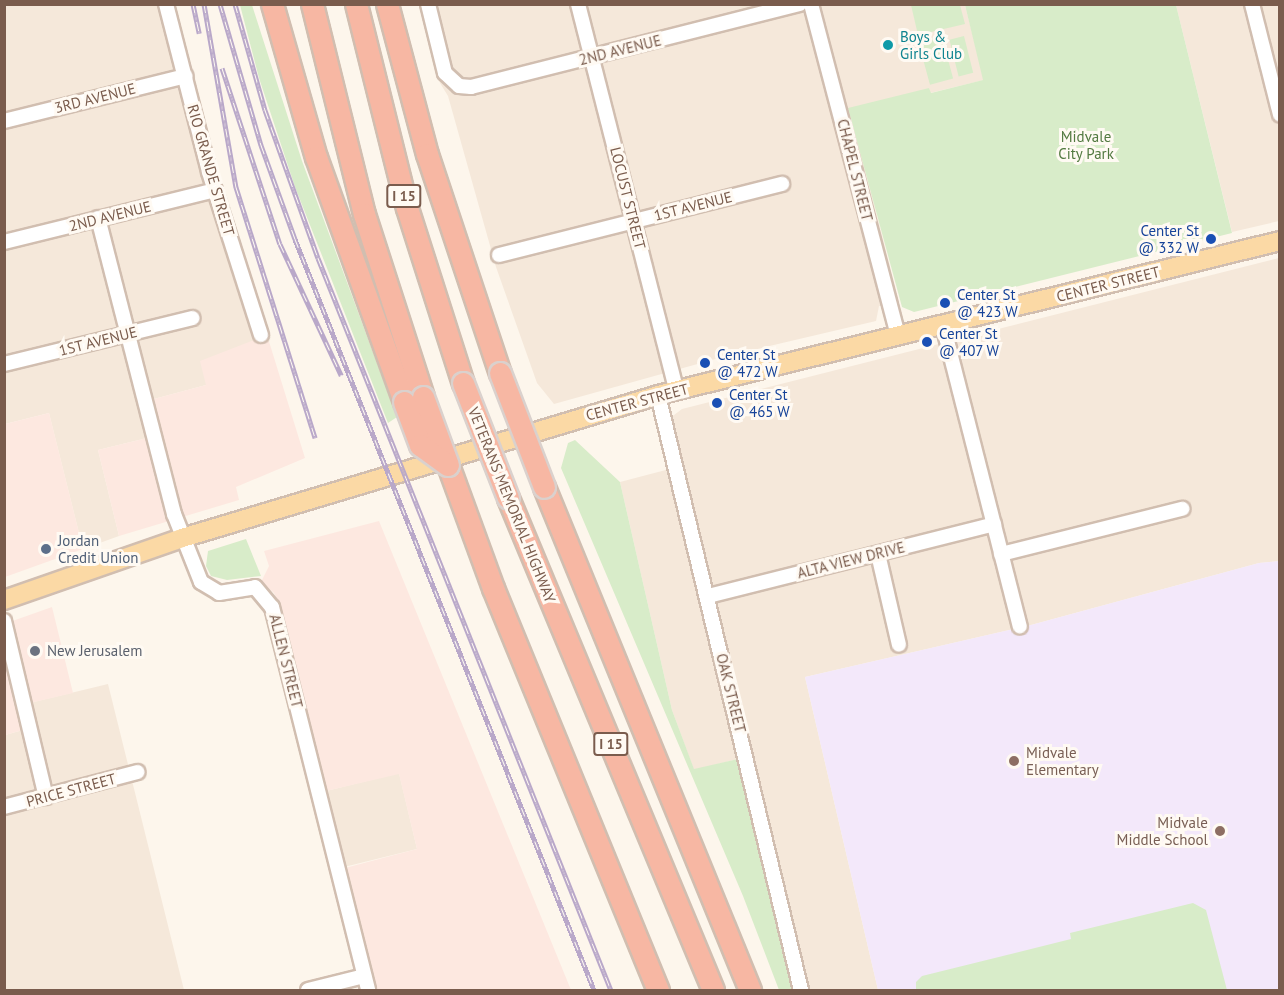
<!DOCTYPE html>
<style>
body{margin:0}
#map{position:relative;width:1284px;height:995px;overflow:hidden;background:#fdf6ec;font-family:"PT Sans",sans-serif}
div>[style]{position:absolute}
.residential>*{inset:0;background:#f5e8da}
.commercial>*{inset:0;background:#fde8e0}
.education>*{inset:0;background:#f3e8fa}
.green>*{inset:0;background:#d8ecc9;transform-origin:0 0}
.roads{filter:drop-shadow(2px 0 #d1beb0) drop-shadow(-2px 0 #d1beb0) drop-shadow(0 2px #d1beb0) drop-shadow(0 -2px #d1beb0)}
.minor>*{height:14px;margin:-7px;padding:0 7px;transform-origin:7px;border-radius:7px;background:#fff}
.major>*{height:18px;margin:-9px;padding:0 9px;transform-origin:9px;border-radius:9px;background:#fbd9a5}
.highway>*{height:21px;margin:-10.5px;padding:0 10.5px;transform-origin:10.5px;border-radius:10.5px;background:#f7b7a3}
.rail>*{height:5px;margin-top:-2.5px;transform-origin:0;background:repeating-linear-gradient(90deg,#fffaf3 0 9px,#b9a8c9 0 18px);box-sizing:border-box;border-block:2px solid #b9a8c9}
.bridges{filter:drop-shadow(2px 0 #dad1cd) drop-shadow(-2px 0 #dad1cd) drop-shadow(0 2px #dad1cd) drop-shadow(0 -2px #dad1cd)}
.highway-bridge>*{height:21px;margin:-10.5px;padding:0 10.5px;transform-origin:10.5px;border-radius:10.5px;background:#f7b7a3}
.dots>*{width:16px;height:16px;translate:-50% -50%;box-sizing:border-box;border:3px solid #fffaf3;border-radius:50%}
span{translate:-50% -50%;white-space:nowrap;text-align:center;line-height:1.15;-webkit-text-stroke:6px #fffaf3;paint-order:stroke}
.shield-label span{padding:2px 4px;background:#fffaf3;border:2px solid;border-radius:4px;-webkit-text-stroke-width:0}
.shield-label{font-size:14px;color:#7a5c4d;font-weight:700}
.culture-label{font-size:15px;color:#0d838f}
.left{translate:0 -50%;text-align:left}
.street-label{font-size:15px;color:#7a5c4d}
.park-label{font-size:15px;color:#537a41}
.transit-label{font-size:15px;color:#164399}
.right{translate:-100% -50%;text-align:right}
.service-label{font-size:15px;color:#4e5e75}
.worship-label{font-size:15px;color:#5b616d}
.education-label{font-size:15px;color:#785e54}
.frame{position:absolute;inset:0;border:6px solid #7a5c4d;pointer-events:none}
</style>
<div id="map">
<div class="residential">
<div style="clip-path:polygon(4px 5px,174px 5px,222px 193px,267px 335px,206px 385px,139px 403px,147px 438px,98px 450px,119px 536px,83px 549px,49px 413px,5px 424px)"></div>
<div style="clip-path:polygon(421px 5px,965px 5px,984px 80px,930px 93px,929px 88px,857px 137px,899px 302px,879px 306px,876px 321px,719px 358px,554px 404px,537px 383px,496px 267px,448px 96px,440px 83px)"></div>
<div style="clip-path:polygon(1176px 5px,1279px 5px,1279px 221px,1232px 232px)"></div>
<div style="clip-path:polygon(1279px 258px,1279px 561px,1259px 563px,1031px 625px,805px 677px,878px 990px,793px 990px,738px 759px,694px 770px,672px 710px,620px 482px,681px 466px,670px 418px,682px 409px)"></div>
<div style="clip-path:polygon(108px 684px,184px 990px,5px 990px,5px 735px,23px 730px,17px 706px)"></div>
<div style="clip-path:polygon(399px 773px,417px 849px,340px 868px,324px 796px,326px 791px)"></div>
</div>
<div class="commercial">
<div style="clip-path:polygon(267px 335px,305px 458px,236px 487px,239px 500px,119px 536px,98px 450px,147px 438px,139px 403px,206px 385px,200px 361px)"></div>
<div style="clip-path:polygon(49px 413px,83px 549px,5px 577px,5px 424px)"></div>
<div style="clip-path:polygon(379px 521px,571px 990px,376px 990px,345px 868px,417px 849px,399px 774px,326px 791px,281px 608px,274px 593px,261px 582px,269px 566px,264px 551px)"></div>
<div style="clip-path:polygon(52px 607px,73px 693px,17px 706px,23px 730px,5px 735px,4px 624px)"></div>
</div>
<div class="education">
<div style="clip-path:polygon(1279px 561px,1279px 990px,878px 990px,805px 677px,1031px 625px,1259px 563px)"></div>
</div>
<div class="green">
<div style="clip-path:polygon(240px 5px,252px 5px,302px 161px,397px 417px,388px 423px,295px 187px,259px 78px)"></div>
<div style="clip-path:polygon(911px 5px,960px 5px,965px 24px,918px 35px)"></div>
<div style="clip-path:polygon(965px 5px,1176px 5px,1232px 233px,914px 312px,902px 307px,848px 108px,929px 88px,931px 93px,983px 80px)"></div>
<div style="left:964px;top:36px;width:38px;height:15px;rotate:76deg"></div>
<div style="left:942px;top:37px;width:43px;height:24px;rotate:75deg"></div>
<div style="clip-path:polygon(575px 440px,620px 482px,672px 710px,694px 769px,738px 759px,793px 990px,779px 990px,743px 896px,561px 468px,568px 443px)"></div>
<div style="clip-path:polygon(246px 539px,261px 576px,227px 580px,211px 576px,206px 566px,208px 551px)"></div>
<div style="clip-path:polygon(1193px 903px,1206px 910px,1227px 990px,916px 990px,916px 982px,922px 976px,1071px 939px,1070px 933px)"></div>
</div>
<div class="roads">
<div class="minor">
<div style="left:166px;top:4px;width:173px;rotate:75.6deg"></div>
<div style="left:209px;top:172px;width:171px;rotate:72.3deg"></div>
<div style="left:428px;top:4px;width:71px;rotate:76.2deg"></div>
<div style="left:445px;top:73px;width:19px;rotate:43deg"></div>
<div style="left:459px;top:86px;width:12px;rotate:5deg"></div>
<div style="left:471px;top:87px;width:339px;rotate:-14.2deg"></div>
<div style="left:578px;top:4px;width:399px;rotate:75.7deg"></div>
<div style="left:811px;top:4px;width:343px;rotate:75.3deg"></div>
<div style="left:1252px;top:4px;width:114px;rotate:75.8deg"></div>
<div style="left:4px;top:121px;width:187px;rotate:-13.9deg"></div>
<div style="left:98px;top:218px;width:306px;rotate:75.6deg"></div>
<div style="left:174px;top:514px;width:73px;rotate:68.3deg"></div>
<div style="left:201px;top:582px;width:21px;rotate:31deg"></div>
<div style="left:219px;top:593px;width:36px;rotate:-9deg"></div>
<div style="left:255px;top:587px;width:26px;rotate:50deg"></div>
<div style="left:272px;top:607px;width:395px;rotate:75.9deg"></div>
<div style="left:4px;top:242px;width:217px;rotate:-13.8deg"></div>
<div style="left:499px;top:255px;width:292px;rotate:-14.1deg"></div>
<div style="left:943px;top:325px;width:311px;rotate:75.7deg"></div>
<div style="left:4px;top:364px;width:194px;rotate:-13.7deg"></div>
<div style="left:658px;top:395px;width:612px;rotate:76.49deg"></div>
<div style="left:878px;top:554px;width:93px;rotate:77deg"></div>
<div style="left:1001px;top:554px;width:187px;rotate:-14deg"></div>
<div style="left:708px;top:596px;width:295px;rotate:-14.1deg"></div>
<div style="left:4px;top:621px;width:181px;rotate:76.6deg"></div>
<div style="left:4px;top:807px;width:138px;rotate:-14.7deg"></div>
<div style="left:308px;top:990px;width:58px;rotate:-14deg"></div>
</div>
<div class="major">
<div style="left:4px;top:600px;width:188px;rotate:-19.2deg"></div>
<div style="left:182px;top:538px;width:497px;rotate:-16.7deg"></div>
<div style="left:658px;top:395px;width:641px;rotate:-13.91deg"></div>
</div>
<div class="highway">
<div style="left:272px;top:4px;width:159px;rotate:74deg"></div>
<div style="left:316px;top:157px;width:260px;rotate:70.2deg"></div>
<div style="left:312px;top:4px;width:216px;rotate:76.1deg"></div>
<div style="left:364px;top:214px;width:192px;rotate:72.1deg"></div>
<div style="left:356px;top:4px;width:210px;rotate:76deg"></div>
<div style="left:407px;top:208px;width:184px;rotate:72.3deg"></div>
<div style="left:387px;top:4px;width:155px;rotate:75.1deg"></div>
<div style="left:427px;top:154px;width:231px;rotate:71.6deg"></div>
<div style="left:448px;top:465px;width:131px;rotate:69.9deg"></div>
<div style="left:493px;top:588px;width:435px;rotate:67.7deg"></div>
<div style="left:544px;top:487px;width:544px;rotate:67.73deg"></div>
<div style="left:508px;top:498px;width:533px;rotate:67.38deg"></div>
</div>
</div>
<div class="rail">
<div style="left:193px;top:4px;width:30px;rotate:78deg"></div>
<div style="left:204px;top:4px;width:186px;rotate:80.1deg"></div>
<div style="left:236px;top:187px;width:263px;rotate:72.5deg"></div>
<div style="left:220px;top:4px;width:147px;rotate:73.8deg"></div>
<div style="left:261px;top:145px;width:100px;rotate:70.1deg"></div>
<div style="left:295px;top:239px;width:808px;rotate:68.29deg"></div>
<div style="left:235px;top:4px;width:110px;rotate:74.2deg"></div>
<div style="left:265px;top:110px;width:157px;rotate:70.3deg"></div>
<div style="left:318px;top:258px;width:788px;rotate:68.19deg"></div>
<div style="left:222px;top:68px;width:185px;rotate:71.8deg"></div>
<div style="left:280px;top:244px;width:145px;rotate:65deg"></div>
</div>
<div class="bridges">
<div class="highway-bridge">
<div style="left:500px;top:373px;width:122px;rotate:68.9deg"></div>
<div style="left:463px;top:383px;width:123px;rotate:68.6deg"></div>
<div style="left:423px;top:397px;width:72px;rotate:69.8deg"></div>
<div style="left:404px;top:402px;width:46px;rotate:69.6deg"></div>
<div style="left:420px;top:445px;width:34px;rotate:36deg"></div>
</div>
</div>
<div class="dots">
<div style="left:888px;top:45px;background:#0f9aa8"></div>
<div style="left:1211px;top:239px;background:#1a4fb4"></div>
<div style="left:945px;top:303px;background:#1a4fb4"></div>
<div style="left:927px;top:342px;background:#1a4fb4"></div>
<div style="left:705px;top:363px;background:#1a4fb4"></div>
<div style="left:717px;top:403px;background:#1a4fb4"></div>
<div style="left:46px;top:549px;background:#5c6f8a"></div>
<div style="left:35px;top:651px;background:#6b7280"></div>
<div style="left:1014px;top:761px;background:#8d6e63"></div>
<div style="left:1220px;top:831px;background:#8d6e63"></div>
</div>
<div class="shield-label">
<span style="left:404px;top:196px">I 15</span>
<span style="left:611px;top:744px">I 15</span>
</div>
<div class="culture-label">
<span class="left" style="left:900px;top:45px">Boys &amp;<br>Girls Club</span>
</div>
<div class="street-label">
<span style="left:620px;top:50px;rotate:-14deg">2ND AVENUE</span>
<span style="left:95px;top:98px;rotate:-14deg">3RD AVENUE</span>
<span style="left:211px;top:170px;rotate:74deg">RIO GRANDE STREET</span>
<span style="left:855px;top:170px;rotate:76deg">CHAPEL STREET</span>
<span style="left:628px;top:198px;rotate:76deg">LOCUST STREET</span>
<span style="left:693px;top:206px;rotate:-14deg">1ST AVENUE</span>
<span style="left:110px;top:216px;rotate:-14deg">2ND AVENUE</span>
<span style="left:1108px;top:284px;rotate:-14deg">CENTER STREET</span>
<span style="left:98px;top:341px;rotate:-14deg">1ST AVENUE</span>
<span style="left:637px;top:402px;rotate:-15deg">CENTER STREET</span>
<span style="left:512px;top:505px;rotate:68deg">VETERANS MEMORIAL HIGHWAY</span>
<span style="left:851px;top:560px;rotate:-14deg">ALTA VIEW DRIVE</span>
<span style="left:286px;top:661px;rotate:76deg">ALLEN STREET</span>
<span style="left:731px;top:693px;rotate:76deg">OAK STREET</span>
<span style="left:71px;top:790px;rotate:-15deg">PRICE STREET</span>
</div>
<div class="park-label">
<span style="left:1086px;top:145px">Midvale<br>City Park</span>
</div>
<div class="transit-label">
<span class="right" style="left:1199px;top:239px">Center St<br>@ 332 W</span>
<span class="left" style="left:957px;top:303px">Center St<br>@ 423 W</span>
<span class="left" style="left:939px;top:342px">Center St<br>@ 407 W</span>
<span class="left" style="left:717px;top:363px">Center St<br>@ 472 W</span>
<span class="left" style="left:729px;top:403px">Center St<br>@ 465 W</span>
</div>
<div class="service-label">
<span class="left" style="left:58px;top:549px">Jordan<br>Credit Union</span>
</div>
<div class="worship-label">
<span class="left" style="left:47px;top:651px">New Jerusalem</span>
</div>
<div class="education-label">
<span class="left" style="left:1026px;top:761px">Midvale<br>Elementary</span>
<span class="right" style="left:1208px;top:831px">Midvale<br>Middle School</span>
</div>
<div class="frame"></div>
</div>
